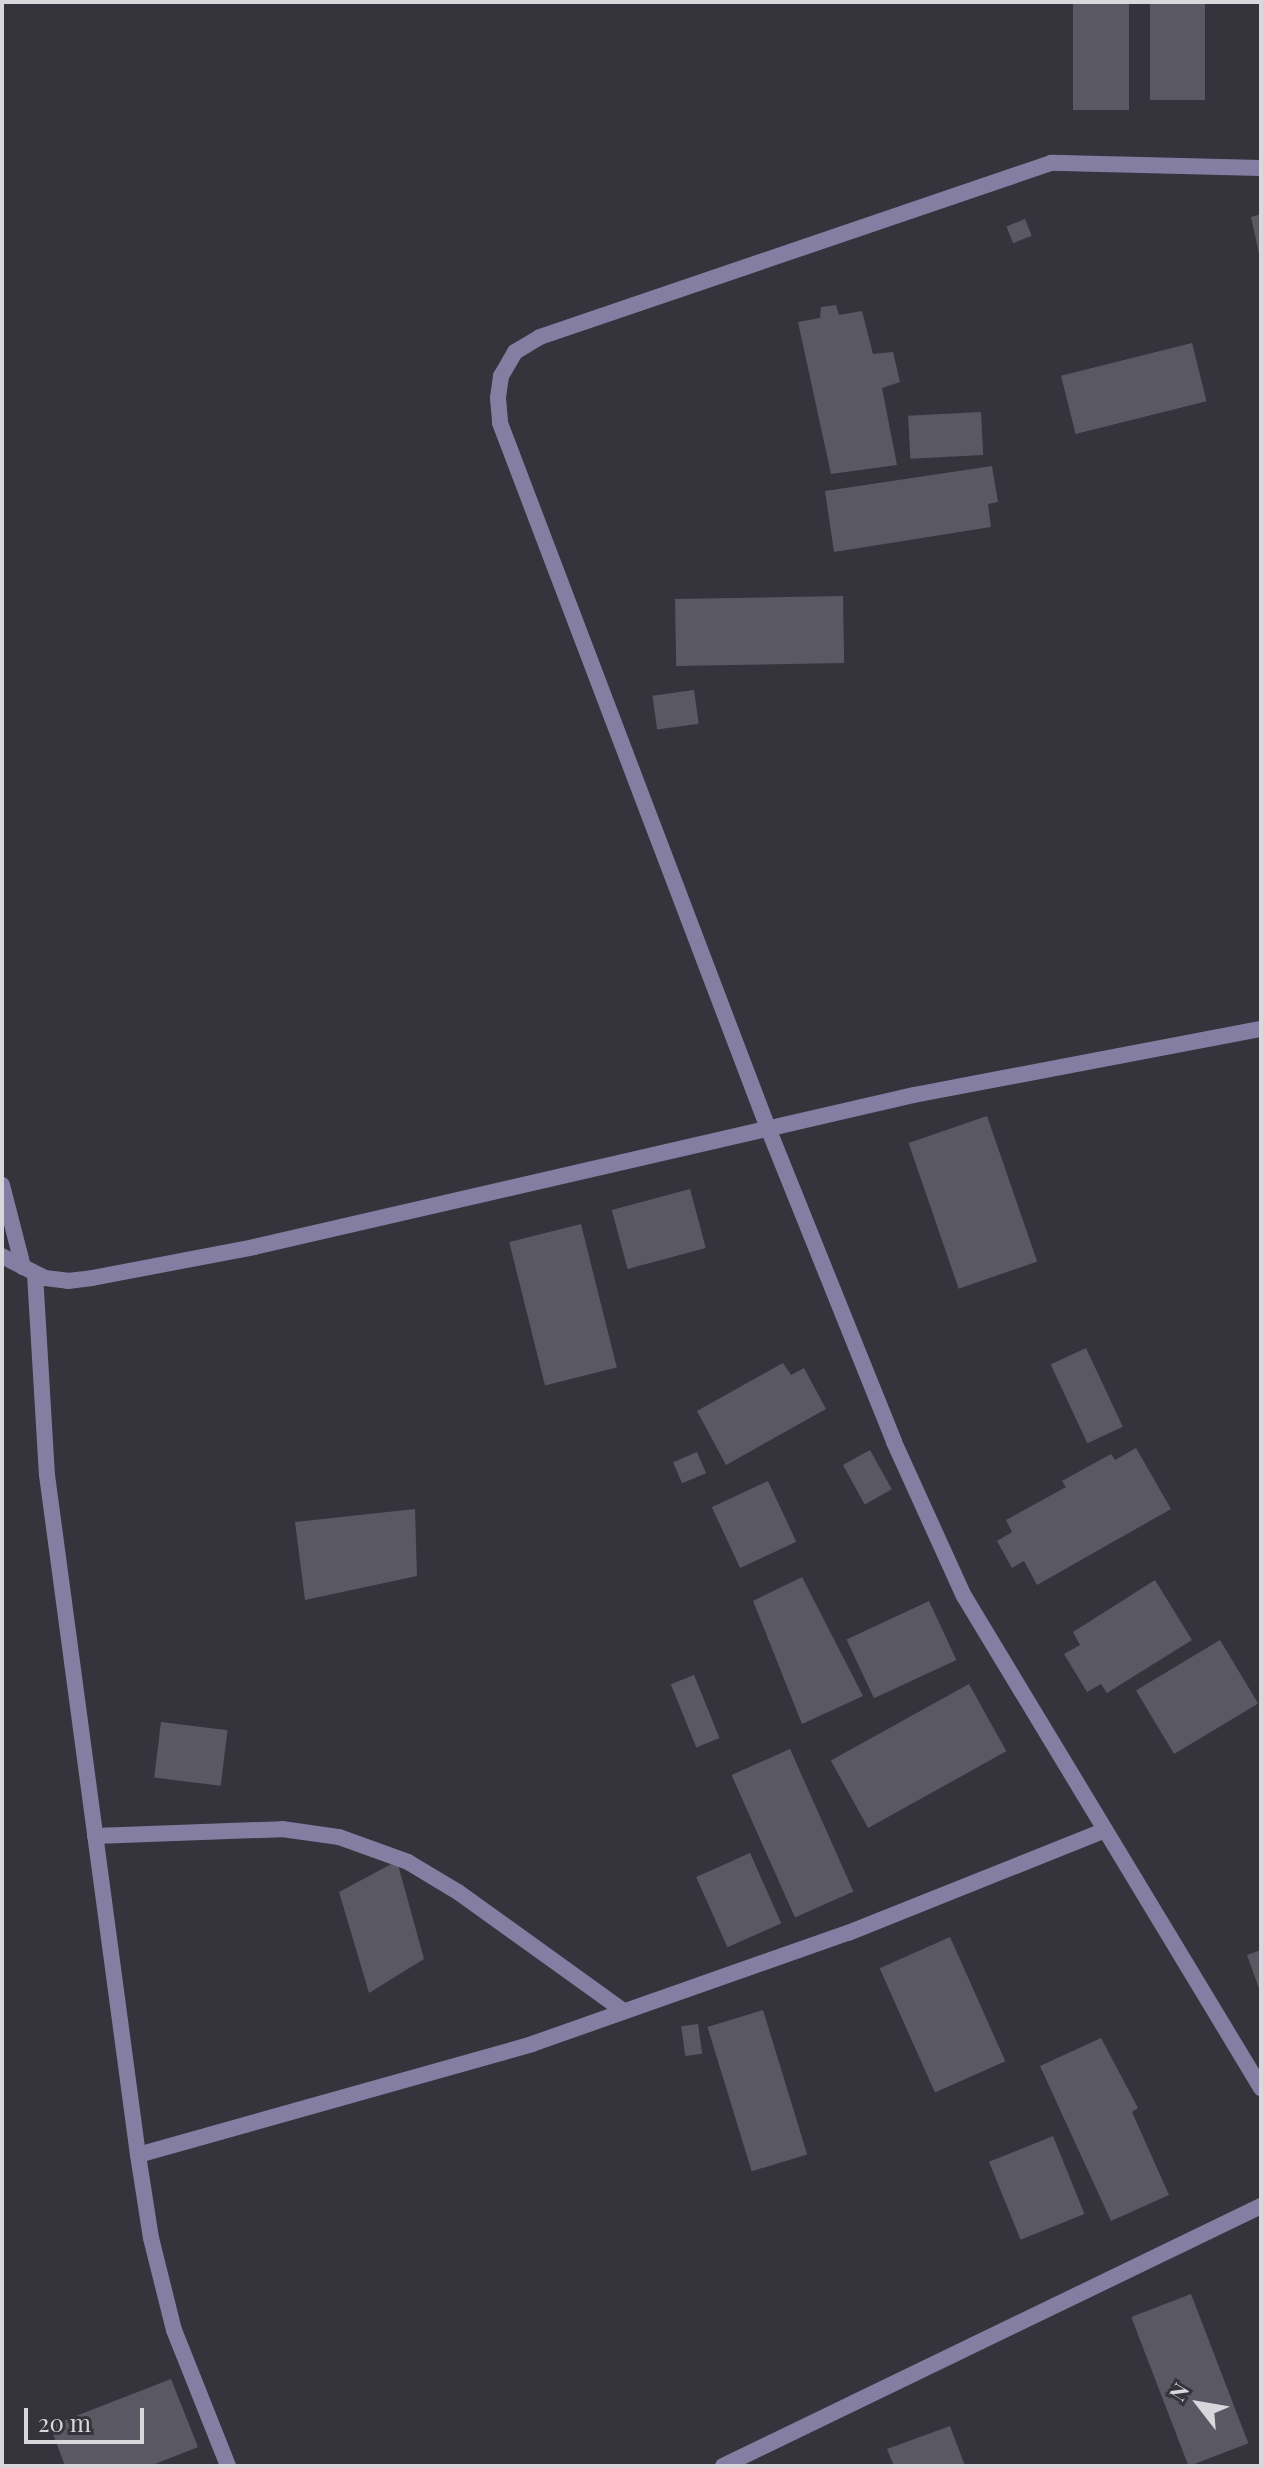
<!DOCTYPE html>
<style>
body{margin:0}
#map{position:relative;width:1263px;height:2468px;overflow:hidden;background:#35333c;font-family:"Playfair Display",serif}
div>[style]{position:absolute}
.building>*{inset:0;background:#5a5862;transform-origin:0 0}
.minor>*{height:16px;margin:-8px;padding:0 8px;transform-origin:8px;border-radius:8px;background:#857ea3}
span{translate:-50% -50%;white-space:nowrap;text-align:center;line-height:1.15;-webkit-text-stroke:7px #35333c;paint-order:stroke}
.frame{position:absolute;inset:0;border:4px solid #d8d7dc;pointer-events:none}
.north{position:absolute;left:1159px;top:2364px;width:80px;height:80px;-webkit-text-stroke:6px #35333c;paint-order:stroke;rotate:301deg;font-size:22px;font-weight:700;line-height:32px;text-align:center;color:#d8d7dc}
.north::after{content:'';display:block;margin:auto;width:28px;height:36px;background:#d8d7dc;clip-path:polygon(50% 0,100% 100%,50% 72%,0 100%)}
.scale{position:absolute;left:24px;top:2408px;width:120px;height:36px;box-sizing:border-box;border:4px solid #d8d7dc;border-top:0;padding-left:10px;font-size:24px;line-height:28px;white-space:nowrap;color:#d8d7dc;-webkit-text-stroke:6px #35333c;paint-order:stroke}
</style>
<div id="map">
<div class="building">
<div style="left:1073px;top:2px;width:56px;height:108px"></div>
<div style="left:1150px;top:2px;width:55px;height:98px"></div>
<div style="clip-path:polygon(1261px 214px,1261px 258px,1260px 258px,1251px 217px)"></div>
<div style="left:1025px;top:219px;width:18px;height:20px;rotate:68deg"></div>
<div style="clip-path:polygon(836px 305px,839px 315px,862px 311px,873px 354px,893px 352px,900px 382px,882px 388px,897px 465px,831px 474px,798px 322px,820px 318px,821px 307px)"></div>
<div style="left:1192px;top:343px;width:60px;height:135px;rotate:76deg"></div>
<div style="left:981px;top:412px;width:43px;height:73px;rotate:87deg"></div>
<div style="clip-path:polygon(992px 466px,998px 502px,988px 504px,991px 527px,834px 552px,825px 491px)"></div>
<div style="left:843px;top:596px;width:67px;height:168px;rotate:89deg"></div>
<div style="left:694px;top:690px;width:34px;height:42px;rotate:82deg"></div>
<div style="left:987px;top:1116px;width:154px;height:83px;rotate:71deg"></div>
<div style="left:690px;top:1189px;width:61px;height:81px;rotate:75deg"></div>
<div style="left:581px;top:1224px;width:148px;height:74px;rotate:76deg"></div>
<div style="left:1086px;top:1348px;width:87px;height:39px;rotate:65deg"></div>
<div style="clip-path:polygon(783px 1363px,791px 1375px,804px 1368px,826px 1409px,726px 1465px,697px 1411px)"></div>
<div style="clip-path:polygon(1136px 1448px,1171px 1509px,1037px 1585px,1024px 1561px,1012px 1568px,997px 1541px,1012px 1532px,1006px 1520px,1066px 1487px,1062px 1481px,1111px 1454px,1115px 1460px)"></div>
<div style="left:870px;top:1450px;width:45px;height:31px;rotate:61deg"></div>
<div style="left:697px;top:1452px;width:23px;height:26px;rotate:67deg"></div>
<div style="left:768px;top:1481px;width:67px;height:62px;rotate:65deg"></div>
<div style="clip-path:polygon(415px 1509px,417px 1576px,305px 1600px,295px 1522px)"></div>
<div style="clip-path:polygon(802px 1577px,863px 1696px,802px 1724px,753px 1601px)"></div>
<div style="clip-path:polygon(1155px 1580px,1192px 1640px,1107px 1693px,1101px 1684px,1087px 1692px,1064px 1654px,1080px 1645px,1073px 1632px)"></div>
<div style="left:929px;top:1601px;width:65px;height:91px;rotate:65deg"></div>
<div style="left:1220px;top:1640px;width:74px;height:98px;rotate:59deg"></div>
<div style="left:694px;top:1675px;width:68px;height:25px;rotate:68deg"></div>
<div style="left:969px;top:1684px;width:77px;height:158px;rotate:61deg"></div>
<div style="left:161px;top:1722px;width:67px;height:56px;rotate:7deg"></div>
<div style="left:790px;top:1749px;width:156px;height:64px;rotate:66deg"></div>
<div style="left:750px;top:1853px;width:77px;height:59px;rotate:66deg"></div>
<div style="clip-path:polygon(397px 1861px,424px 1959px,369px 1993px,339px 1892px)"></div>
<div style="left:950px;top:1937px;width:136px;height:77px;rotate:66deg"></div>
<div style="clip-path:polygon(1261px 1950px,1261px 1994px,1247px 1955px)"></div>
<div style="left:763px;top:2010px;width:151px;height:58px;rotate:73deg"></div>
<div style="left:698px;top:2024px;width:30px;height:17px;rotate:82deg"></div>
<div style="clip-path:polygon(1101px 2038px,1138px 2108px,1132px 2112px,1169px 2195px,1111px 2221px,1040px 2066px)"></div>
<div style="left:1053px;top:2136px;width:84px;height:69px;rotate:68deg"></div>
<div style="left:1191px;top:2294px;width:160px;height:64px;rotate:69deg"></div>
<div style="clip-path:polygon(171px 2379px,198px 2447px,150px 2466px,65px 2466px,50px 2426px)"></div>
<div style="clip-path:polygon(950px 2426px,965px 2466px,894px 2466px,887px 2449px)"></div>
</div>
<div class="minor">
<div style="left:1261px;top:168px;width:210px;rotate:-178.6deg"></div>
<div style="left:1051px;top:163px;width:540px;rotate:161.2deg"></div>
<div style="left:540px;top:337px;width:29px;rotate:149deg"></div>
<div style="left:515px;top:352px;width:28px;rotate:120deg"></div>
<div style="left:501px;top:376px;width:22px;rotate:98deg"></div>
<div style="left:498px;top:398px;width:25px;rotate:85deg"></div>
<div style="left:500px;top:423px;width:754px;rotate:69.19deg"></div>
<div style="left:768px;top:1128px;width:338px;rotate:68.1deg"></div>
<div style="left:894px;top:1442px;width:169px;rotate:65.6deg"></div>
<div style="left:964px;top:1596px;width:575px;rotate:58.88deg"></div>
<div style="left:2px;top:1185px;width:85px;rotate:75.6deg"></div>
<div style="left:2px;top:1256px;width:48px;rotate:27.1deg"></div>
<div style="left:45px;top:1278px;width:23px;rotate:7deg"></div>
<div style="left:68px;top:1281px;width:24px;rotate:-7deg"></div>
<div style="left:92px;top:1278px;width:165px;rotate:-10.8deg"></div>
<div style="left:254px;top:1247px;width:677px;rotate:-12.97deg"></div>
<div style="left:914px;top:1095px;width:353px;rotate:-10.8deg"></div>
<div style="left:35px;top:1274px;width:201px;rotate:86.6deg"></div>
<div style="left:47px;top:1475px;width:686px;rotate:82.38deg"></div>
<div style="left:138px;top:2155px;width:84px;rotate:81.1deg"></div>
<div style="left:151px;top:2238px;width:95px;rotate:76deg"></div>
<div style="left:174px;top:2330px;width:146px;rotate:68.3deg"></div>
<div style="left:95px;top:1836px;width:187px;rotate:-2.1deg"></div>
<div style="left:282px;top:1829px;width:58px;rotate:8deg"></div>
<div style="left:339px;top:1837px;width:73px;rotate:19.9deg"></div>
<div style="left:408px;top:1862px;width:58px;rotate:31deg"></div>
<div style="left:458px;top:1892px;width:202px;rotate:35.7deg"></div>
<div style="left:138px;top:2155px;width:409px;rotate:-15.7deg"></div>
<div style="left:532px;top:2044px;width:335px;rotate:-19.4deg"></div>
<div style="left:848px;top:1933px;width:277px;rotate:-21.8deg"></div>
<div style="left:723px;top:2466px;width:598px;rotate:-25.79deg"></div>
</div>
<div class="frame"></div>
<div class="north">N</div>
<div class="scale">20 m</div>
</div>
